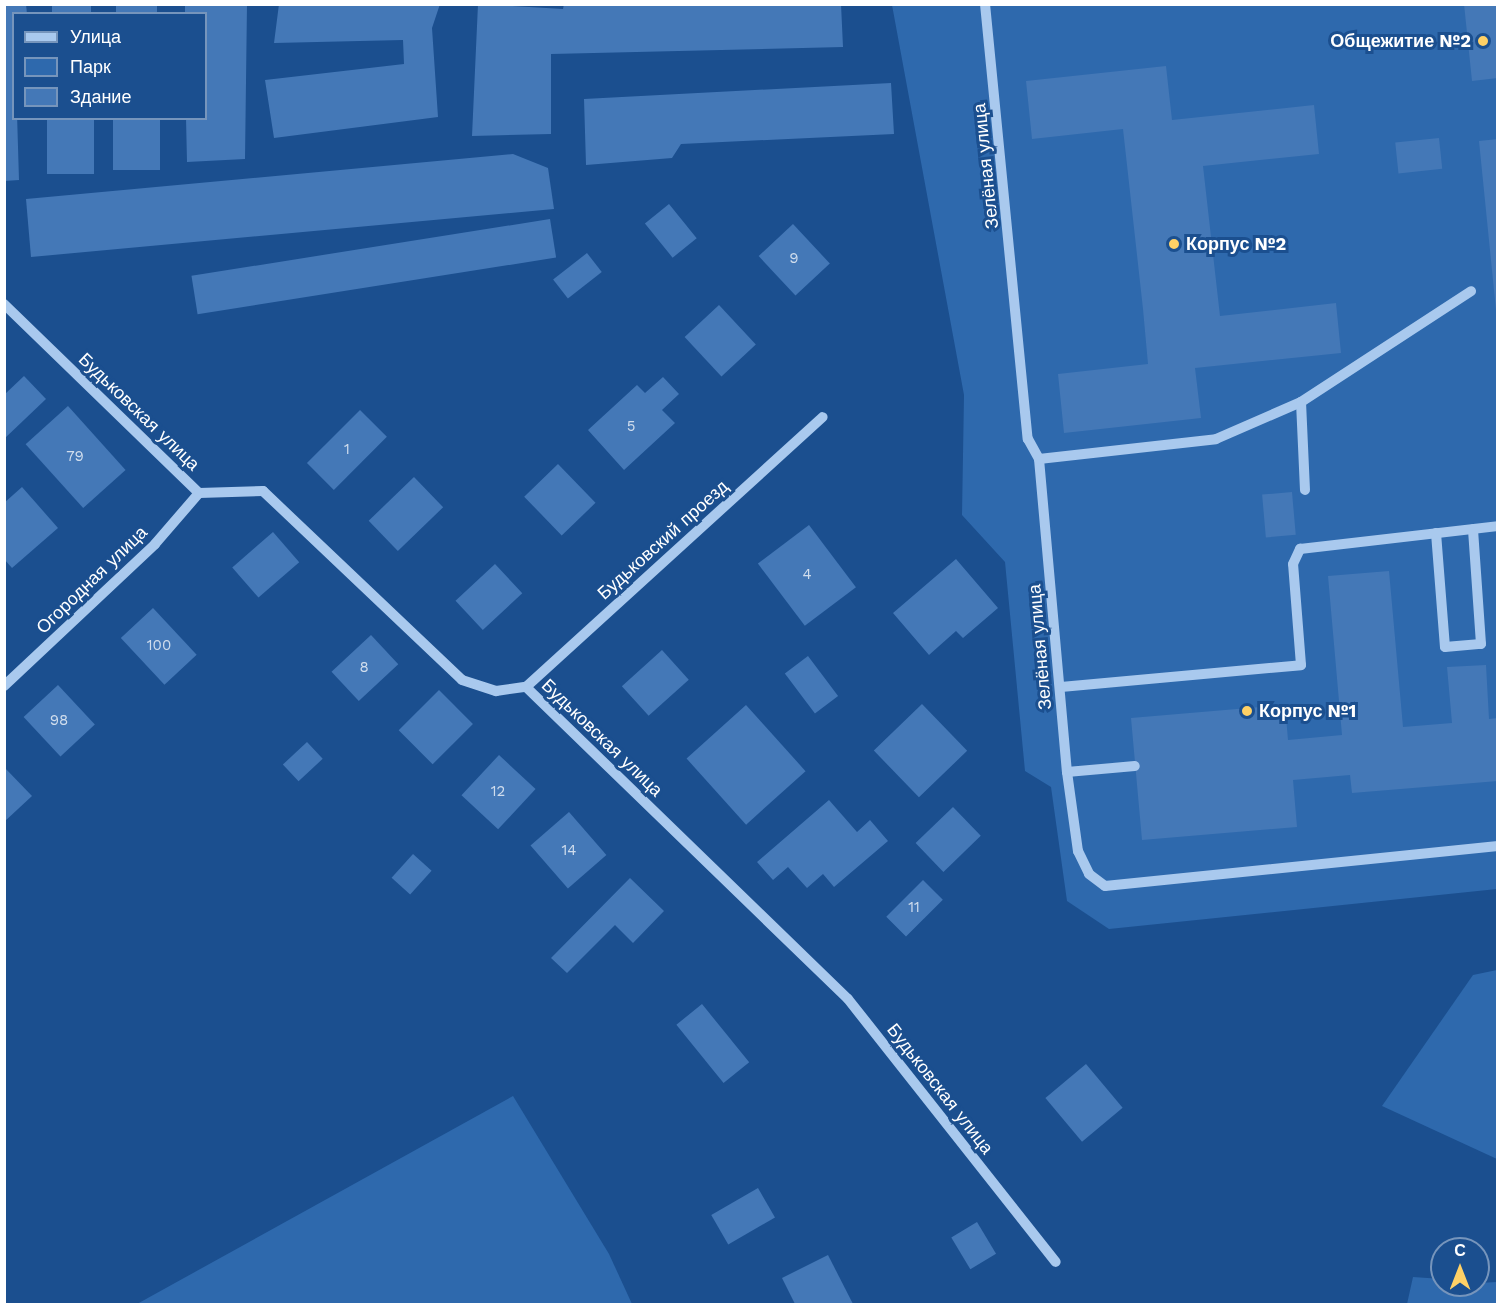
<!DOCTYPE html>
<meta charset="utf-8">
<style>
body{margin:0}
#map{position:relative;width:1502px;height:1309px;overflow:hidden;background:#1b4f8f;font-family:"Work Sans",sans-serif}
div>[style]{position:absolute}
.green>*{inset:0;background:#2e69ad}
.building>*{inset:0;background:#4478b7;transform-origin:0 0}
.minor>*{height:10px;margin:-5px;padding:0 5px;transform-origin:5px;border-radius:5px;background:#a9c9ee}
.dots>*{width:16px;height:16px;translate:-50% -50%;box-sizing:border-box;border:3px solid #1b4f8f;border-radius:50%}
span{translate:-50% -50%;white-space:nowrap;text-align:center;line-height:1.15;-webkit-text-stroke:6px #1b4f8f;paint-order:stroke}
.number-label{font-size:15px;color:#d0dded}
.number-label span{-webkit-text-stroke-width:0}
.poi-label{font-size:18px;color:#fff;font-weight:700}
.right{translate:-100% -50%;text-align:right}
.left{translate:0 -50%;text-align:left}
.street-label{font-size:18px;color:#fff}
.frame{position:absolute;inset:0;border:6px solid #fff;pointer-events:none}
.legend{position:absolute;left:12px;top:12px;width:195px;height:108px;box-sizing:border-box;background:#1b4f8f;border:2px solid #7695bc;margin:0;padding:8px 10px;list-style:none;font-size:18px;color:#fff}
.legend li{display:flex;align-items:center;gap:12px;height:30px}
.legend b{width:30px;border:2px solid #7695bc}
.north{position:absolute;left:1430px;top:1237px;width:60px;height:60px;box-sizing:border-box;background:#1b4f8f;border:2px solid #7695bc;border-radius:50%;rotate:0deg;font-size:16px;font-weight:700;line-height:24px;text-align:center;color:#fff}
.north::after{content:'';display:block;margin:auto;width:21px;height:27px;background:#ffd166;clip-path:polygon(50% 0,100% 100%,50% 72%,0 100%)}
</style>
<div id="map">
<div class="green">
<div style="clip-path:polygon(892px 5px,1497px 5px,1497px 889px,1109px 929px,1067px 901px,1051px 787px,1025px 771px,1005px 562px,962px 515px,964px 395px)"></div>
<div style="clip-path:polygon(1497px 970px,1498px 970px,1497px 1159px,1382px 1106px,1473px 975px)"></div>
<div style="clip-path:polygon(513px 1096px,609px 1254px,632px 1304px,137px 1304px)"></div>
<div style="clip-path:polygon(1413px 1277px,1442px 1279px,1442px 1285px,1497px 1282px,1497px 1304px,1407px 1304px)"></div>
</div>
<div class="building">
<div style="clip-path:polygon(4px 4px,26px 4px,27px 14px,14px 14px,19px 180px,4px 181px)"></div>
<div style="left:52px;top:4px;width:39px;height:10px"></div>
<div style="left:116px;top:4px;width:41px;height:10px"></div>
<div style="clip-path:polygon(185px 4px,247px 4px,245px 159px,187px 162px,186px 118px,206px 118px,206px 14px,185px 14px)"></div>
<div style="clip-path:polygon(279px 4px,440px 4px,432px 28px,438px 117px,274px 138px,265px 80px,404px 64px,403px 40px,274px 43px)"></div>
<div style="clip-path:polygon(478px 4px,563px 9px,564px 4px,841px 4px,843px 47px,551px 54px,551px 134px,472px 136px)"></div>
<div style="clip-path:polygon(1464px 4px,1498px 4px,1498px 78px,1472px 81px)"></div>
<div style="clip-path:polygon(1166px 66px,1172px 120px,1314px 105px,1319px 154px,1203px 166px,1220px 316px,1336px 303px,1341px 353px,1195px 368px,1201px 418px,1064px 433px,1058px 374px,1148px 364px,1143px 309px,1123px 129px,1032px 139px,1026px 81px)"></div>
<div style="clip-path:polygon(891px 83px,894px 134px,681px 144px,672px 158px,586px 165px,584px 99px)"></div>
<div style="left:47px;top:118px;width:47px;height:56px"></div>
<div style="left:113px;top:118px;width:47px;height:52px"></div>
<div style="left:1439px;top:138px;width:31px;height:44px;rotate:84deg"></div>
<div style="clip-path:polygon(1498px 139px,1498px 310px,1496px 310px,1479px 141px)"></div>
<div style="clip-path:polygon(513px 154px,548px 168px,554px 209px,31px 257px,26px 199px)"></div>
<div style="left:669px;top:204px;width:44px;height:31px;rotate:51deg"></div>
<div style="left:550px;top:219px;width:39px;height:363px;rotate:81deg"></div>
<div style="left:793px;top:224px;width:54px;height:47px;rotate:47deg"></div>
<div style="left:587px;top:253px;width:24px;height:43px;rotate:52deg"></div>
<div style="left:719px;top:305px;width:54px;height:47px;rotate:47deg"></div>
<div style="clip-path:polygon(24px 376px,46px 399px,4px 439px,4px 395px)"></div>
<div style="clip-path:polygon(663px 377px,679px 394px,662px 410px,675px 423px,624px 470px,588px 430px,637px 385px,645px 393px)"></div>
<div style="left:68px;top:406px;width:86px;height:57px;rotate:48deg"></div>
<div style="left:360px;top:410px;width:38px;height:75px;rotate:45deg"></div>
<div style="left:558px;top:464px;width:54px;height:47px;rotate:46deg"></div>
<div style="left:414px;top:477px;width:42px;height:63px;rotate:46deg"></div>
<div style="clip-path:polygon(22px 487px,58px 528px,12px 568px,4px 559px,4px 503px)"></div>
<div style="left:1292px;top:492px;width:43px;height:30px;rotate:85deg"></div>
<div style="left:809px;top:525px;width:78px;height:64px;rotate:53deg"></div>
<div style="left:273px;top:532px;width:40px;height:54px;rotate:49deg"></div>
<div style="clip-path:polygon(956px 559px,998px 608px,963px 638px,956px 631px,929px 655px,893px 613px)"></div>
<div style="left:495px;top:564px;width:40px;height:54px;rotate:47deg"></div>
<div style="clip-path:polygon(1389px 571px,1403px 727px,1452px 723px,1447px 667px,1486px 665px,1489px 719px,1498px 718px,1498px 781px,1352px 793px,1350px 775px,1293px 780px,1297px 827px,1142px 840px,1131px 718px,1285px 705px,1288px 740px,1342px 735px,1328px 576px)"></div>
<div style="left:153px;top:608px;width:64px;height:44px;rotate:47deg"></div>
<div style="left:371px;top:635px;width:40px;height:54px;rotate:47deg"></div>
<div style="left:662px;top:650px;width:40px;height:54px;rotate:48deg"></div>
<div style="left:808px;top:656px;width:50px;height:29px;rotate:53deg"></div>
<div style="left:58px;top:685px;width:54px;height:47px;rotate:47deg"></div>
<div style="left:439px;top:690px;width:48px;height:57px;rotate:45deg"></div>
<div style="left:922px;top:704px;width:65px;height:67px;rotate:46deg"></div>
<div style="left:746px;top:705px;width:89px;height:80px;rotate:48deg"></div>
<div style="left:307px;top:742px;width:23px;height:33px;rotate:47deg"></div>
<div style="left:499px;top:755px;width:50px;height:55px;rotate:43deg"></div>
<div style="clip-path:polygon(4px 767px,32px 796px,4px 822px)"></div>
<div style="clip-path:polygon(829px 800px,857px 832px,870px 820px,888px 841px,834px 887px,823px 874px,807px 888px,788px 867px,773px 880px,757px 862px)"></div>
<div style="left:953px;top:807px;width:40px;height:52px;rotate:46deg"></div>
<div style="left:569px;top:812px;width:57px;height:51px;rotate:49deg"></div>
<div style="left:413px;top:854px;width:25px;height:32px;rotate:42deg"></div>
<div style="clip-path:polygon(630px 878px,664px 911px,633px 943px,615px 925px,567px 973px,551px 958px)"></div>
<div style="left:923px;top:880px;width:28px;height:52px;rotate:45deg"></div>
<div style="left:702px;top:1004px;width:75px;height:33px;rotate:51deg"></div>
<div style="left:1086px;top:1064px;width:57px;height:53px;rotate:50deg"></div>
<div style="left:758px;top:1188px;width:34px;height:54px;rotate:60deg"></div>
<div style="left:977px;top:1222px;width:37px;height:30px;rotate:59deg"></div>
<div style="clip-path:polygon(828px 1255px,853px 1304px,795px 1304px,782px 1278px)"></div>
</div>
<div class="minor">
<div style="left:985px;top:4px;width:437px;rotate:84.4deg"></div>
<div style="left:1028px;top:439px;width:23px;rotate:61deg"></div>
<div style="left:1039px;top:459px;width:314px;rotate:84.9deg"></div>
<div style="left:1067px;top:772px;width:80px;rotate:82.1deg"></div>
<div style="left:1078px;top:851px;width:25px;rotate:64deg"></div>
<div style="left:1089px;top:874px;width:20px;rotate:37deg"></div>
<div style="left:1105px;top:886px;width:395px;rotate:-5.8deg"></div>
<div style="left:4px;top:304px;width:272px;rotate:44.1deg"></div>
<div style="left:199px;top:493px;width:64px;rotate:-1.8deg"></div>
<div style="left:263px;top:491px;width:274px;rotate:43.5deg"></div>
<div style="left:462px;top:680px;width:36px;rotate:18deg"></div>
<div style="left:496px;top:691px;width:30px;rotate:-8deg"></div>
<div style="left:526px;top:687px;width:448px;rotate:44.1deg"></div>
<div style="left:848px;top:999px;width:335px;rotate:51.7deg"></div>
<div style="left:1301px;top:402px;width:88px;rotate:87.4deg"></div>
<div style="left:1039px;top:459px;width:178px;rotate:-6.4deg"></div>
<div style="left:1216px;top:439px;width:93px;rotate:-23.5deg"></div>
<div style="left:1301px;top:402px;width:203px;rotate:-33.1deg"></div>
<div style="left:1436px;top:533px;width:114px;rotate:85.5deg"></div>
<div style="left:1445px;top:647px;width:36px;rotate:-5deg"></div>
<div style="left:1481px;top:644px;width:115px;rotate:-94deg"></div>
<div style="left:4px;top:686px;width:207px;rotate:-43.2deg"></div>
<div style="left:155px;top:544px;width:67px;rotate:-49.2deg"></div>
<div style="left:526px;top:687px;width:401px;rotate:-42.3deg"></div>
<div style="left:1061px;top:687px;width:241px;rotate:-5.2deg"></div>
<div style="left:1301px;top:665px;width:101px;rotate:-94.5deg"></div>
<div style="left:1293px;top:564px;width:17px;rotate:-65deg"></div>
<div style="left:1300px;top:549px;width:199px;rotate:-6.6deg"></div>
<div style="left:1067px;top:772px;width:68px;rotate:-5deg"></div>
</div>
<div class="dots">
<div style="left:1483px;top:41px;background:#ffd166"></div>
<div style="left:1174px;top:244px;background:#ffd166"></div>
<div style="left:1247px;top:711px;background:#ffd166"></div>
</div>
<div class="number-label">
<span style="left:794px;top:259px">9</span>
<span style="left:631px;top:427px">5</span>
<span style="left:347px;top:450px">1</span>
<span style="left:75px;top:457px">79</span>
<span style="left:807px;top:575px">4</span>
<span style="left:159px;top:646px">100</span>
<span style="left:364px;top:668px">8</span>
<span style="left:59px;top:721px">98</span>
<span style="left:498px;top:792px">12</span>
<span style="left:569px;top:851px">14</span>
<span style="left:914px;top:908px">11</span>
</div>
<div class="poi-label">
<span class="right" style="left:1471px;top:41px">Общежитие №2</span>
<span class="left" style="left:1186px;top:244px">Корпус №2</span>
<span class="left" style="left:1259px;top:711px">Корпус №1</span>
</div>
<div class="street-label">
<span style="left:986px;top:166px;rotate:-96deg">Зелёная улица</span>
<span style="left:139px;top:412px;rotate:44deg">Будьковская улица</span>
<span style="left:663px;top:540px;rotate:-42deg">Будьковский проезд</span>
<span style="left:92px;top:580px;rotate:-44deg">Огородная улица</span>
<span style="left:1040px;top:647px;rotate:-95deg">Зелёная улица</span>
<span style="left:602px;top:738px;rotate:44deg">Будьковская улица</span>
<span style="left:940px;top:1089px;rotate:52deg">Будьковская улица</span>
</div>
<div class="frame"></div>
<ul class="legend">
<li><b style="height:8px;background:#a9c9ee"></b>Улица</li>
<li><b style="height:16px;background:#2e69ad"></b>Парк</li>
<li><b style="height:16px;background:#4478b7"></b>Здание</li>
</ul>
<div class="north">С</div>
</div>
